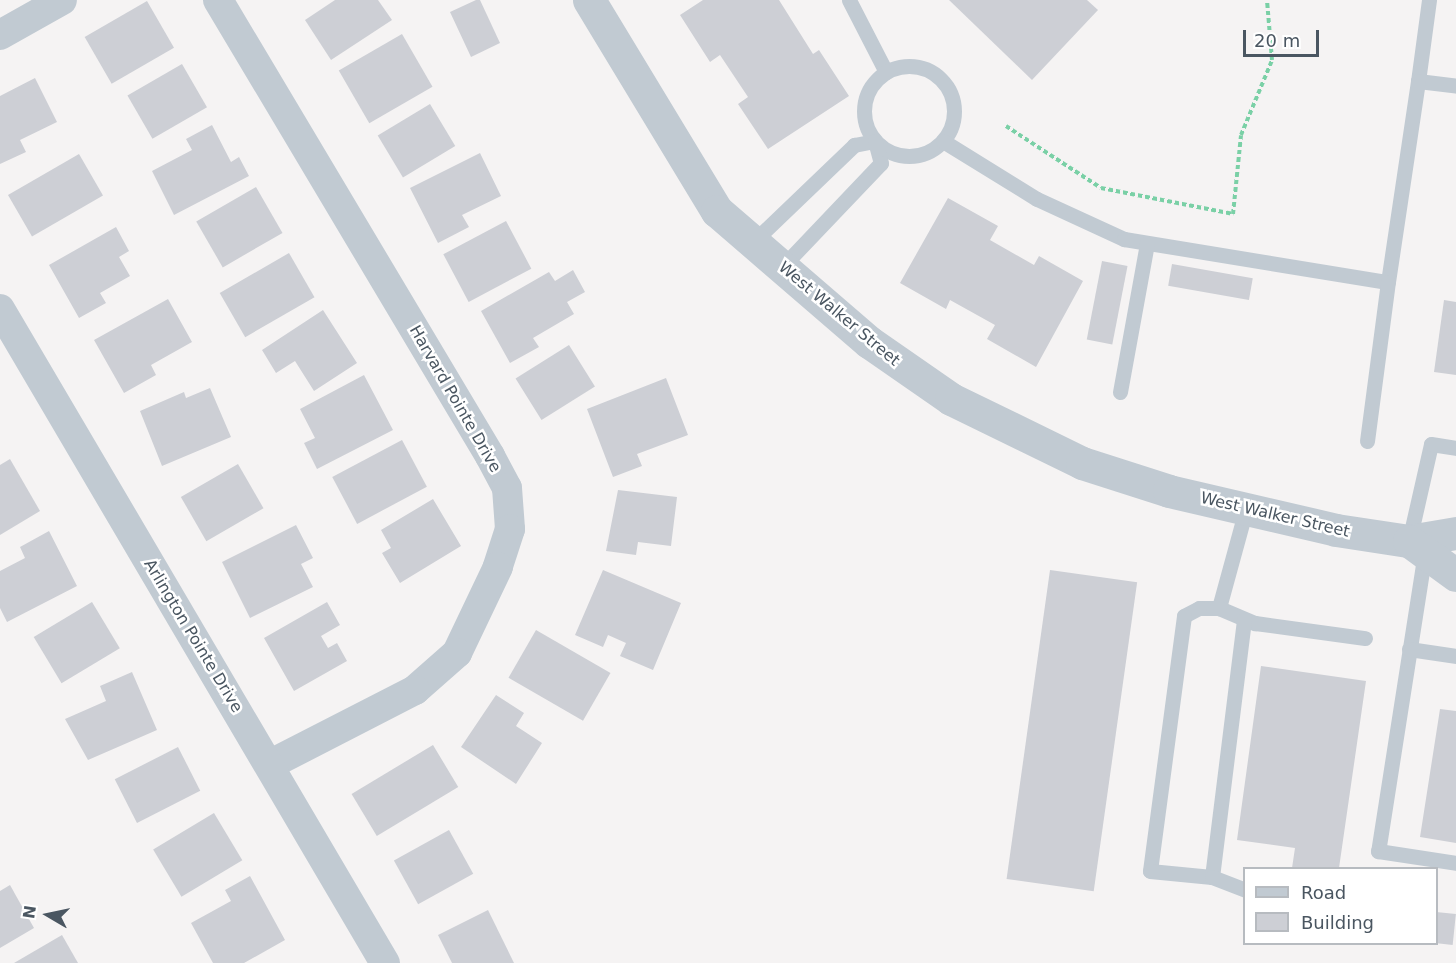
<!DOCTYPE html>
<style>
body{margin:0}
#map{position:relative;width:1456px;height:963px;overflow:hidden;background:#f5f3f3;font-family:"DejaVu Sans",sans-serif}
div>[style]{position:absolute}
.building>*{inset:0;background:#cdcfd5;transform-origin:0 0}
.path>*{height:4px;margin-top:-2px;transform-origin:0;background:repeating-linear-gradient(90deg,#7ad0a6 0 4.5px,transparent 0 7.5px)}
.service>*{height:15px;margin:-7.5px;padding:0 7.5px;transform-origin:7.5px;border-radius:7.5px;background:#c1cad2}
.service>.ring{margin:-7.5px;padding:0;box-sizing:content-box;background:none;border:15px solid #c1cad2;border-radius:50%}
.minor>*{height:30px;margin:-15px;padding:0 15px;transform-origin:15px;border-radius:15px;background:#c1cad2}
.tertiary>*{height:33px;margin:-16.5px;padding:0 16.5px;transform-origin:16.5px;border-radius:16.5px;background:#c1cad2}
span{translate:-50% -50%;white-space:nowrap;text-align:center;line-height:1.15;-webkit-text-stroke:5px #fff;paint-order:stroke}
.street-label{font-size:16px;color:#4a5661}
.legend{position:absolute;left:1243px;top:867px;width:195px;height:78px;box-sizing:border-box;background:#fff;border:2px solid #b7bbc0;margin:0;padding:8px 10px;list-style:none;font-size:18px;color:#4a5661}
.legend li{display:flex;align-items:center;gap:12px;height:30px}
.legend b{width:30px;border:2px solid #b7bbc0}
.north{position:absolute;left:18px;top:885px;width:60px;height:60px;-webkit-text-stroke:4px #fff;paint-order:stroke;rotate:279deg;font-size:16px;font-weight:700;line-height:24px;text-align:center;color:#4a5661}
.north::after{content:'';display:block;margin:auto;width:21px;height:27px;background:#4a5661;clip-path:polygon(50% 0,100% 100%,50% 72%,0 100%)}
.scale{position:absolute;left:1243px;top:30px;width:76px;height:27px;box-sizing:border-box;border:3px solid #4a5661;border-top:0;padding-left:8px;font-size:18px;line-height:21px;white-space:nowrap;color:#4a5661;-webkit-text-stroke:4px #fff;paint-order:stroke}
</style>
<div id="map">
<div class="building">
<div style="clip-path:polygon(335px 0,378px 0,392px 20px,331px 60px,305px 20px)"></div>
<div style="clip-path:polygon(476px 0,480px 0,500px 43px,471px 57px,450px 12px)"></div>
<div style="clip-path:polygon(703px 0,779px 0,813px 54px,819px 50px,849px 96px,768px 149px,738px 104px,748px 97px,720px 55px,710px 62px,680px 15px)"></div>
<div style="clip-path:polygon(949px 0,1087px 0,1098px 10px,1032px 80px)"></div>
<div style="left:147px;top:1px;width:54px;height:72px;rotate:60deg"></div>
<div style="left:402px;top:34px;width:61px;height:73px;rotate:60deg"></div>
<div style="left:182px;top:64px;width:50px;height:63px;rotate:60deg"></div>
<div style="clip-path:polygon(35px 78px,57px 122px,20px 140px,26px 152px,0 164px,0 96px)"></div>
<div style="left:430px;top:104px;width:49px;height:61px;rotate:59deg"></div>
<div style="clip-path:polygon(212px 125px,231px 162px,239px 157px,249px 176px,174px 215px,152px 171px,192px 150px,186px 139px)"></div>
<div style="clip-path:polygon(480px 153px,501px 196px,462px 215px,469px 227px,438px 243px,410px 188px)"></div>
<div style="left:79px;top:154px;width:48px;height:82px;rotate:60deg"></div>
<div style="left:256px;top:187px;width:53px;height:69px;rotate:60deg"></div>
<div style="clip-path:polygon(948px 198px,998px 226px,990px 240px,1034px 265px,1039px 256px,1083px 281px,1036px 367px,987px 339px,995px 325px,950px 300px,946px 309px,900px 283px)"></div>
<div style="left:506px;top:221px;width:54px;height:71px;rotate:62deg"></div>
<div style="clip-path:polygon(116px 227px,129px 251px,119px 257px,130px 276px,100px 293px,106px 303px,79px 318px,49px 265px)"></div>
<div style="left:289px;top:253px;width:51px;height:80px;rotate:60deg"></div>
<div style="left:1102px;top:261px;width:26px;height:80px;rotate:11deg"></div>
<div style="left:1172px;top:264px;width:82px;height:22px;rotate:10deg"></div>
<div style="clip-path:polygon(573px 270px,585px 292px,567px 302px,574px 314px,533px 338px,539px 347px,510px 363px,481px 311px,549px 272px,555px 281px)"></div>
<div style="clip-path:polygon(168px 299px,192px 342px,151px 365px,156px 375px,124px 393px,94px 340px)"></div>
<div style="clip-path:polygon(1444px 300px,1456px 302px,1456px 375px,1434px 372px)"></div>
<div style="clip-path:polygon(323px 310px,357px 363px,314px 391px,295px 361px,276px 373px,262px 350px)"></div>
<div style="left:569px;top:345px;width:49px;height:63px;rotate:58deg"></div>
<div style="clip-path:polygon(364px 375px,393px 430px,317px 469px,304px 443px,315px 438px,300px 409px)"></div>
<div style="clip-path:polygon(666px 378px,688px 435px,637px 454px,642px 466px,613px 477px,587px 409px)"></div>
<div style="clip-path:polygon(210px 388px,231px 437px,162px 466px,140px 411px,184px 392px,186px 398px)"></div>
<div style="left:402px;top:440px;width:53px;height:79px;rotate:62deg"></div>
<div style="clip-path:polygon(10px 459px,40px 511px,0 535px,0 465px)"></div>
<div style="left:238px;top:464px;width:51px;height:66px;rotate:60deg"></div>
<div style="clip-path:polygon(618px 490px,677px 497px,671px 546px,638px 542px,636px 555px,606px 551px)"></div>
<div style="clip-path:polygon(433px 499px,461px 546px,400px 583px,382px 553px,391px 548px,381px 530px)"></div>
<div style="clip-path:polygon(296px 525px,313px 558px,301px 564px,313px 587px,250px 618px,222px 562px)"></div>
<div style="clip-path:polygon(49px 531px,77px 586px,7px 622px,0 608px,0 571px,25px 558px,20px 547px)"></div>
<div style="clip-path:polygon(603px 570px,681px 603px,653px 670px,620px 656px,626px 643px,608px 635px,603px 647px,575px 635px)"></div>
<div style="left:1050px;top:570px;width:88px;height:312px;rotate:8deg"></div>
<div style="left:92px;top:602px;width:54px;height:68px;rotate:59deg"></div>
<div style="clip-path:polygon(327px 602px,340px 625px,321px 636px,328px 648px,337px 643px,347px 661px,294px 691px,264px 638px)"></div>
<div style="left:536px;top:630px;width:86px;height:55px;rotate:30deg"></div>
<div style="clip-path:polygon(1261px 666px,1366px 681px,1339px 868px,1292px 868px,1295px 848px,1237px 840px)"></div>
<div style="clip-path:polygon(132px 672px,157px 730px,88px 760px,65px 719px,106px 701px,100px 686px)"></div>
<div style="clip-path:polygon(496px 695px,524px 713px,516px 726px,542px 743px,516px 784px,461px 747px)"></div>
<div style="clip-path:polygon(1440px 709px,1456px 711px,1456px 843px,1420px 837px)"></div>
<div style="left:433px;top:745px;width:49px;height:95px;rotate:59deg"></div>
<div style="left:178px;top:747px;width:49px;height:71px;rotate:63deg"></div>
<div style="left:214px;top:813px;width:55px;height:71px;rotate:59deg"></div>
<div style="left:449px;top:830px;width:50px;height:63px;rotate:61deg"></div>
<div style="clip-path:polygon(250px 876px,285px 940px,244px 963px,213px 963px,191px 923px,231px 901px,225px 890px)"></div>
<div style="clip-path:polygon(10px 885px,34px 928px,0 948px,0 891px)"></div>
<div style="clip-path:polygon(488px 910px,514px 963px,452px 963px,438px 935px)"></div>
<div style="left:1436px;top:912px;width:20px;height:31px;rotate:6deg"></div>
<div style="clip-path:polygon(62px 935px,78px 963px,14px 963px)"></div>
</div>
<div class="path">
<div style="left:1006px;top:126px;width:113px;rotate:33.1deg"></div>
<div style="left:1101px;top:188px;width:135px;rotate:11.1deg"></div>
<div style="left:1233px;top:214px;width:79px;rotate:-84.2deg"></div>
<div style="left:1241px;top:135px;width:81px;rotate:-67.5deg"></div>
<div style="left:1272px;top:60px;width:60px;rotate:-94.8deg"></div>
</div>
<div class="service">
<div style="left:849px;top:0;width:81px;rotate:62.8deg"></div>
<div style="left:1429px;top:0;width:82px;rotate:97.7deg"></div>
<div style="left:1418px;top:81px;width:38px;rotate:7deg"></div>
<div class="ring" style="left:864px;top:66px;width:75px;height:75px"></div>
<div style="left:943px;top:141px;width:110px;rotate:31.7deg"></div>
<div style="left:1037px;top:199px;width:96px;rotate:24.7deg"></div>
<div style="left:1124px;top:239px;width:267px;rotate:9.3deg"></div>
<div style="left:1388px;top:282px;width:203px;rotate:-81.5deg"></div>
<div style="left:754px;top:241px;width:139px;rotate:-43.8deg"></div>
<div style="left:854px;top:145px;width:21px;rotate:-11deg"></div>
<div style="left:875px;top:141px;width:23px;rotate:75deg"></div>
<div style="left:881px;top:163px;width:144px;rotate:133.6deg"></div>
<div style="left:1120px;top:392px;width:151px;rotate:-79.7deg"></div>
<div style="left:1367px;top:441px;width:160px;rotate:-82.5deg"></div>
<div style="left:1246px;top:509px;width:103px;rotate:105.3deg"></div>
<div style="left:1219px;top:608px;width:39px;rotate:23deg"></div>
<div style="left:1255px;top:623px;width:111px;rotate:7.8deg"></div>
<div style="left:1409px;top:541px;width:99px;rotate:-77.2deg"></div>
<div style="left:1431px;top:444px;width:25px;rotate:9deg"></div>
<div style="left:1425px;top:552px;width:303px;rotate:98.9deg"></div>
<div style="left:1378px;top:851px;width:79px;rotate:8.7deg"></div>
<div style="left:1219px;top:608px;width:20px;rotate:180deg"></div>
<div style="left:1199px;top:608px;width:17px;rotate:152deg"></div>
<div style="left:1184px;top:616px;width:257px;rotate:97.6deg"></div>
<div style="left:1150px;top:871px;width:62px;rotate:5.5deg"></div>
<div style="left:1212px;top:877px;width:259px;rotate:-82.9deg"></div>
<div style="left:1409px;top:649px;width:48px;rotate:8.5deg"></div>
<div style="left:1212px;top:877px;width:34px;rotate:21deg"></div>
</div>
<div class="minor">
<div style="left:218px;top:0;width:531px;rotate:59.18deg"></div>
<div style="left:490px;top:456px;width:36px;rotate:62deg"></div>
<div style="left:507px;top:488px;width:41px;rotate:85.8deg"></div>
<div style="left:510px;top:529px;width:40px;rotate:108deg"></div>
<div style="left:498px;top:567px;width:95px;rotate:115.5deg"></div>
<div style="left:457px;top:653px;width:56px;rotate:138.6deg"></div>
<div style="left:415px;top:690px;width:164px;rotate:152.8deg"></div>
<div style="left:0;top:35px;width:71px;rotate:-29.4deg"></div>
<div style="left:0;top:309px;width:759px;rotate:59.52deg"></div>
</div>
<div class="tertiary">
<div style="left:589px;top:0;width:247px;rotate:58.8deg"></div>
<div style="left:717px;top:211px;width:201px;rotate:40.8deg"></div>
<div style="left:869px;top:342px;width:100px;rotate:34.8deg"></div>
<div style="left:951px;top:399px;width:146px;rotate:26deg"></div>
<div style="left:1082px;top:463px;width:91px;rotate:17.8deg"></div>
<div style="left:1169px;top:491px;width:171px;rotate:13.1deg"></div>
<div style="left:1336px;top:530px;width:74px;rotate:8.6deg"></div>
<div style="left:1409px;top:541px;width:48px;rotate:-9.7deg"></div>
<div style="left:1409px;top:541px;width:58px;rotate:35.9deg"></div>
</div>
<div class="street-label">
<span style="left:839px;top:314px;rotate:40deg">West Walker Street</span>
<span style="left:455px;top:399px;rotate:60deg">Harvard Pointe Drive</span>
<span style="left:1275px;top:515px;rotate:13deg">West Walker Street</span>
<span style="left:193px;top:636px;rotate:59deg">Arlington Pointe Drive</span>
</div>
<ul class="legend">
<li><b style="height:8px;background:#c1cad2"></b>Road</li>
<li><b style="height:16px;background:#cdcfd5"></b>Building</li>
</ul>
<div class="north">N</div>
<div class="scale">20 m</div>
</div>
